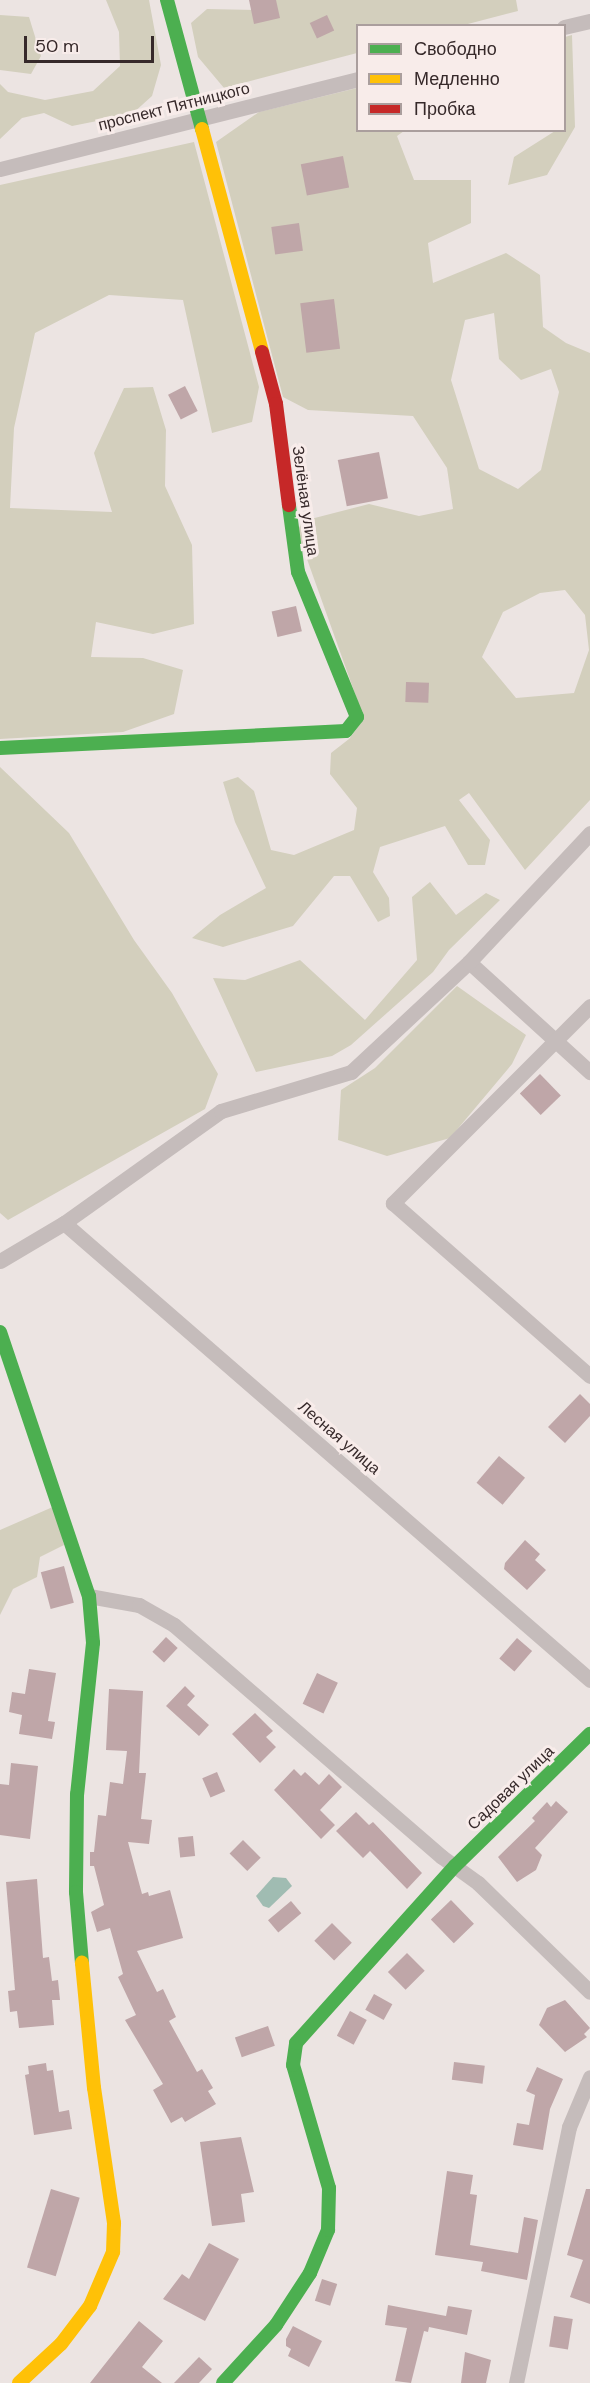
<!DOCTYPE html>
<meta charset="utf-8">
<style>
body{margin:0}
#map{position:relative;width:590px;height:2383px;overflow:hidden;background:#ece4e2;font-family:"DM Sans",sans-serif}
div>[style]{position:absolute}
.green>*{inset:0;background:#d3cfbd}
.water>*{inset:0;background:#a0bcb2}
.building>*{inset:0;background:#bfa6a8;transform-origin:0 0}
.street>*{height:15px;margin:-7.5px;padding:0 7.5px;transform-origin:7.5px;border-radius:7.5px;background:#c5bcbb}
.fast>*{height:14px;margin:-7px;padding:0 7px;transform-origin:7px;border-radius:7px;background:#4caf50}
.slow>*{height:14px;margin:-7px;padding:0 7px;transform-origin:7px;border-radius:7px;background:#ffc107}
.jam>*{height:14px;margin:-7px;padding:0 7px;transform-origin:7px;border-radius:7px;background:#c62828}
span{translate:-50% -50%;white-space:nowrap;text-align:center;line-height:1.15;-webkit-text-stroke:6px #f8ecea;paint-order:stroke}
.street-label{font-size:16px;color:#36292a}
.legend{position:absolute;left:356px;top:24px;width:210px;height:108px;box-sizing:border-box;background:#f8ecea;border:2px solid #aa9e9d;margin:0;padding:8px 10px;list-style:none;font-size:18px;color:#36292a}
.legend li{display:flex;align-items:center;gap:12px;height:30px}
.legend b{width:30px;border:2px solid #aa9e9d}
.scale{position:absolute;left:24px;top:36px;width:130px;height:27px;box-sizing:border-box;border:3px solid #36292a;border-top:0;padding-left:8px;font-size:18px;line-height:21px;white-space:nowrap;color:#36292a;-webkit-text-stroke:4px #f8ecea;paint-order:stroke}
</style>
<div id="map">
<div class="green">
<div style="clip-path:polygon(106px 0,149px 0,161px 65px,152px 96px,132px 114px,72px 126px,44px 113px,22px 118px,0 139px,0 84px,8px 92px,45px 100px,93px 91px,120px 66px,119px 32px)"></div>
<div style="clip-path:polygon(268px 0,516px 0,518px 11px,464px 25px,358px 26px,357px 53px,224px 88px,198px 57px,191px 23px,207px 9px,261px 10px)"></div>
<div style="clip-path:polygon(0 15px,29px 17px,41px 56px,31px 74px,0 70px)"></div>
<div style="clip-path:polygon(572px 35px,575px 127px,547px 175px,508px 185px,514px 157px,555px 131px,564px 130px,565px 37px)"></div>
<div style="clip-path:polygon(evenodd,357px 88px,358px 130px,404px 131px,397px 136px,414px 180px,471px 180px,471px 223px,428px 243px,433px 283px,506px 253px,540px 275px,543px 327px,566px 343px,590px 353px,590px 800px,525px 870px,469px 793px,459px 800px,490px 840px,485px 865px,468px 865px,445px 826px,380px 847px,373px 872px,389px 898px,390px 916px,378px 922px,350px 876px,334px 876px,293px 926px,223px 947px,192px 938px,220px 915px,266px 888px,235px 822px,223px 782px,238px 777px,254px 791px,271px 850px,294px 855px,354px 830px,357px 808px,330px 774px,331px 753px,349px 739px,364px 719px,297px 531px,303px 521px,369px 504px,419px 516px,453px 509px,447px 468px,413px 416px,308px 410px,283px 397px,216px 142px,259px 112px,357px 88px,494px 313px,499px 359px,521px 380px,551px 369px,559px 392px,541px 470px,518px 489px,479px 469px,451px 380px,465px 320px,494px 313px,357px 88px,565px 590px,585px 615px,589px 650px,574px 693px,516px 698px,482px 657px,503px 612px,540px 593px,565px 590px)"></div>
<div style="clip-path:polygon(194px 142px,259px 387px,252px 422px,212px 433px,183px 300px,109px 295px,35px 333px,14px 428px,10px 508px,112px 512px,94px 453px,124px 388px,153px 387px,166px 430px,165px 486px,192px 545px,194px 624px,153px 634px,96px 622px,91px 657px,143px 658px,183px 670px,174px 714px,123px 732px,0 739px,0 185px)"></div>
<div style="clip-path:polygon(0 767px,69px 833px,134px 940px,172px 993px,218px 1074px,205px 1109px,8px 1220px,0 1213px)"></div>
<div style="clip-path:polygon(430px 882px,456px 915px,486px 893px,500px 900px,449px 950px,433px 972px,351px 1045px,332px 1056px,256px 1072px,213px 978px,245px 980px,300px 960px,365px 1020px,417px 960px,412px 897px)"></div>
<div style="clip-path:polygon(457px 986px,526px 1035px,512px 1064px,450px 1138px,387px 1156px,338px 1140px,341px 1090px,375px 1068px)"></div>
<div style="clip-path:polygon(55px 1506px,64px 1545px,40px 1557px,37px 1577px,13px 1589px,0 1615px,0 1530px)"></div>
</div>
<div class="water">
<div style="clip-path:polygon(273px 1877px,286px 1878px,292px 1886px,269px 1908px,263px 1906px,256px 1896px)"></div>
</div>
<div class="building">
<div style="clip-path:polygon(249px 0,276px 0,280px 18px,254px 24px)"></div>
<div style="left:327px;top:15px;width:17px;height:19px;rotate:65deg"></div>
<div style="left:343px;top:156px;width:32px;height:43px;rotate:79deg"></div>
<div style="left:299px;top:223px;width:28px;height:28px;rotate:82deg"></div>
<div style="left:334px;top:299px;width:50px;height:34px;rotate:83deg"></div>
<div style="left:185px;top:386px;width:28px;height:19px;rotate:63deg"></div>
<div style="left:379px;top:452px;width:47px;height:42px;rotate:79deg"></div>
<div style="left:296px;top:606px;width:26px;height:25px;rotate:77deg"></div>
<div style="left:406px;top:682px;width:23px;height:20px;rotate:2deg"></div>
<div style="left:540px;top:1074px;width:30px;height:28px;rotate:46deg"></div>
<div style="clip-path:polygon(580px 1394px,590px 1404px,590px 1416px,565px 1443px,548px 1427px)"></div>
<div style="left:499px;top:1456px;width:34px;height:35px;rotate:40deg"></div>
<div style="clip-path:polygon(525px 1540px,540px 1554px,535px 1560px,546px 1570px,527px 1590px,504px 1569px,505px 1563px)"></div>
<div style="left:64px;top:1566px;width:38px;height:24px;rotate:75deg"></div>
<div style="left:166px;top:1637px;width:16px;height:20px;rotate:43deg"></div>
<div style="left:517px;top:1638px;width:20px;height:27px;rotate:41deg"></div>
<div style="clip-path:polygon(29px 1669px,56px 1673px,48px 1721px,55px 1722px,52px 1739px,19px 1734px,22px 1715px,9px 1712px,12px 1692px,25px 1694px)"></div>
<div style="left:317px;top:1673px;width:23px;height:34px;rotate:25deg"></div>
<div style="clip-path:polygon(185px 1686px,195px 1696px,187px 1705px,209px 1725px,199px 1736px,166px 1706px)"></div>
<div style="clip-path:polygon(109px 1689px,143px 1691px,139px 1773px,146px 1773px,141px 1819px,152px 1820px,149px 1844px,128px 1842px,142px 1894px,148px 1892px,149px 1896px,170px 1890px,183px 1938px,137px 1951px,157px 1992px,163px 1989px,176px 2017px,169px 2021px,197px 2072px,202px 2069px,213px 2088px,208px 2091px,216px 2104px,185px 2122px,182px 2117px,171px 2123px,153px 2090px,163px 2084px,125px 2020px,136px 2015px,118px 1977px,123px 1974px,110px 1928px,97px 1932px,91px 1912px,104px 1905px,94px 1866px,90px 1866px,90px 1852px,94px 1852px,98px 1815px,106px 1816px,110px 1782px,123px 1784px,127px 1751px,106px 1750px)"></div>
<div style="clip-path:polygon(255px 1713px,273px 1731px,266px 1737px,276px 1747px,260px 1763px,232px 1734px)"></div>
<div style="clip-path:polygon(11px 1763px,38px 1766px,30px 1839px,0 1835px,0 1784px,9px 1785px)"></div>
<div style="clip-path:polygon(294px 1769px,301px 1776px,305px 1772px,319px 1785px,329px 1774px,342px 1787px,320px 1810px,335px 1825px,321px 1839px,274px 1790px)"></div>
<div style="left:217px;top:1772px;width:21px;height:16px;rotate:67deg"></div>
<div style="clip-path:polygon(556px 1801px,568px 1812px,535px 1848px,542px 1855px,536px 1870px,517px 1882px,498px 1857px,535px 1821px,532px 1818px,547px 1802px,551px 1807px)"></div>
<div style="clip-path:polygon(356px 1812px,369px 1825px,373px 1822px,422px 1873px,407px 1889px,370px 1851px,363px 1858px,336px 1831px)"></div>
<div style="left:193px;top:1836px;width:20px;height:15px;rotate:84deg"></div>
<div style="left:243px;top:1840px;width:25px;height:19px;rotate:45deg"></div>
<div style="clip-path:polygon(37px 1879px,43px 1958px,49px 1957px,52px 1981px,58px 1980px,60px 2000px,52px 2000px,54px 2025px,19px 2028px,17px 2011px,10px 2012px,8px 1991px,15px 1990px,6px 1882px)"></div>
<div style="left:451px;top:1900px;width:33px;height:28px;rotate:46deg"></div>
<div style="left:291px;top:1901px;width:16px;height:30px;rotate:50deg"></div>
<div style="left:332px;top:1923px;width:28px;height:25px;rotate:45deg"></div>
<div style="left:407px;top:1953px;width:25px;height:27px;rotate:45deg"></div>
<div style="left:374px;top:1994px;width:21px;height:18px;rotate:29deg"></div>
<div style="clip-path:polygon(565px 2000px,590px 2028px,584px 2034px,587px 2037px,565px 2052px,539px 2025px,547px 2008px)"></div>
<div style="left:350px;top:2011px;width:19px;height:28px;rotate:28deg"></div>
<div style="left:268px;top:2026px;width:21px;height:35px;rotate:71deg"></div>
<div style="left:454px;top:2062px;width:31px;height:18px;rotate:7deg"></div>
<div style="clip-path:polygon(46px 2063px,47px 2071px,53px 2070px,59px 2112px,69px 2110px,72px 2129px,34px 2135px,25px 2075px,29px 2074px,28px 2066px)"></div>
<div style="clip-path:polygon(537px 2067px,563px 2079px,550px 2109px,543px 2150px,513px 2145px,517px 2123px,529px 2125px,535px 2095px,526px 2091px)"></div>
<div style="clip-path:polygon(241px 2137px,254px 2192px,241px 2194px,245px 2222px,212px 2226px,200px 2142px)"></div>
<div style="clip-path:polygon(447px 2171px,473px 2175px,470px 2194px,477px 2195px,470px 2245px,518px 2253px,524px 2217px,538px 2220px,527px 2280px,481px 2271px,483px 2262px,435px 2255px)"></div>
<div style="left:51px;top:2189px;width:30px;height:82px;rotate:17deg"></div>
<div style="clip-path:polygon(586px 2189px,590px 2189px,590px 2304px,570px 2297px,583px 2260px,567px 2255px)"></div>
<div style="clip-path:polygon(209px 2243px,239px 2259px,205px 2321px,163px 2299px,182px 2274px,189px 2279px)"></div>
<div style="left:322px;top:2279px;width:16px;height:23px;rotate:18deg"></div>
<div style="clip-path:polygon(388px 2305px,446px 2316px,448px 2306px,472px 2310px,467px 2335px,429px 2327px,428px 2332px,424px 2331px,411px 2383px,395px 2381px,407px 2328px,385px 2325px)"></div>
<div style="left:554px;top:2316px;width:19px;height:31px;rotate:9deg"></div>
<div style="clip-path:polygon(139px 2321px,163px 2341px,142px 2367px,162px 2383px,90px 2383px)"></div>
<div style="clip-path:polygon(293px 2326px,322px 2341px,309px 2367px,288px 2356px,291px 2349px,286px 2346px,286px 2339px)"></div>
<div style="clip-path:polygon(465px 2352px,491px 2360px,486px 2383px,461px 2383px)"></div>
<div style="clip-path:polygon(199px 2357px,212px 2369px,199px 2383px,174px 2383px)"></div>
</div>
<div class="street">
<div style="left:564px;top:27px;width:27px;rotate:-13deg"></div>
<div style="left:0;top:169px;width:369px;rotate:-14.1deg"></div>
<div style="left:469px;top:962px;width:164px;rotate:42.3deg"></div>
<div style="left:590px;top:1006px;width:279px;rotate:135deg"></div>
<div style="left:393px;top:1203px;width:262px;rotate:41.3deg"></div>
<div style="left:64px;top:1223px;width:697px;rotate:40.98deg"></div>
<div style="left:0;top:1261px;width:74px;rotate:-30.7deg"></div>
<div style="left:64px;top:1223px;width:193px;rotate:-35.5deg"></div>
<div style="left:221px;top:1111px;width:136px;rotate:-16.7deg"></div>
<div style="left:351px;top:1072px;width:161px;rotate:-43deg"></div>
<div style="left:469px;top:962px;width:177px;rotate:-46.8deg"></div>
<div style="left:89px;top:1596px;width:51px;rotate:10.2deg"></div>
<div style="left:139px;top:1605px;width:40px;rotate:29.7deg"></div>
<div style="left:174px;top:1625px;width:354px;rotate:40.9deg"></div>
<div style="left:442px;top:1857px;width:44px;rotate:35.8deg"></div>
<div style="left:478px;top:1883px;width:156px;rotate:44.2deg"></div>
<div style="left:516px;top:2383px;width:261px;rotate:-78.3deg"></div>
<div style="left:569px;top:2127px;width:54px;rotate:-67.2deg"></div>
</div>
<div class="fast">
<div style="left:167px;top:0;width:134px;rotate:74.8deg"></div>
<div style="left:0;top:748px;width:346px;rotate:-2.8deg"></div>
<div style="left:346px;top:731px;width:18px;rotate:-52deg"></div>
<div style="left:357px;top:717px;width:157px;rotate:-112.1deg"></div>
<div style="left:298px;top:572px;width:68px;rotate:-97.7deg"></div>
<div style="left:0;top:1332px;width:279px;rotate:71.4deg"></div>
<div style="left:89px;top:1596px;width:47px;rotate:85.1deg"></div>
<div style="left:93px;top:1643px;width:152px;rotate:96deg"></div>
<div style="left:77px;top:1794px;width:98px;rotate:90.6deg"></div>
<div style="left:76px;top:1892px;width:71px;rotate:85.2deg"></div>
<div style="left:223px;top:2383px;width:79px;rotate:-47.6deg"></div>
<div style="left:276px;top:2325px;width:62px;rotate:-56.8deg"></div>
<div style="left:310px;top:2273px;width:47px;rotate:-67.3deg"></div>
<div style="left:328px;top:2230px;width:42px;rotate:-88.6deg"></div>
<div style="left:329px;top:2188px;width:128px;rotate:-106.3deg"></div>
<div style="left:293px;top:2065px;width:22px;rotate:-82deg"></div>
<div style="left:296px;top:2043px;width:238px;rotate:-48.1deg"></div>
<div style="left:455px;top:1866px;width:189px;rotate:-44.4deg"></div>
</div>
<div class="slow">
<div style="left:202px;top:129px;width:231px;rotate:74.9deg"></div>
<div style="left:19px;top:2383px;width:57px;rotate:-42.9deg"></div>
<div style="left:61px;top:2344px;width:48px;rotate:-52.7deg"></div>
<div style="left:90px;top:2306px;width:59px;rotate:-66.9deg"></div>
<div style="left:113px;top:2252px;width:29px;rotate:-88deg"></div>
<div style="left:114px;top:2223px;width:136px;rotate:-98.4deg"></div>
<div style="left:94px;top:2088px;width:126px;rotate:-95.5deg"></div>
</div>
<div class="jam">
<div style="left:262px;top:352px;width:54px;rotate:74.9deg"></div>
<div style="left:276px;top:404px;width:102px;rotate:82.7deg"></div>
</div>
<div class="street-label">
<span style="left:174px;top:107px;rotate:-14deg">проспект Пятницкого</span>
<span style="left:305px;top:501px;rotate:82deg">Зелёная улица</span>
<span style="left:339px;top:1438px;rotate:41deg">Лесная улица</span>
<span style="left:511px;top:1788px;rotate:-44deg">Садовая улица</span>
</div>
<ul class="legend">
<li><b style="height:8px;background:#4caf50"></b>Свободно</li>
<li><b style="height:8px;background:#ffc107"></b>Медленно</li>
<li><b style="height:8px;background:#c62828"></b>Пробка</li>
</ul>
<div class="scale">50 m</div>
</div>
